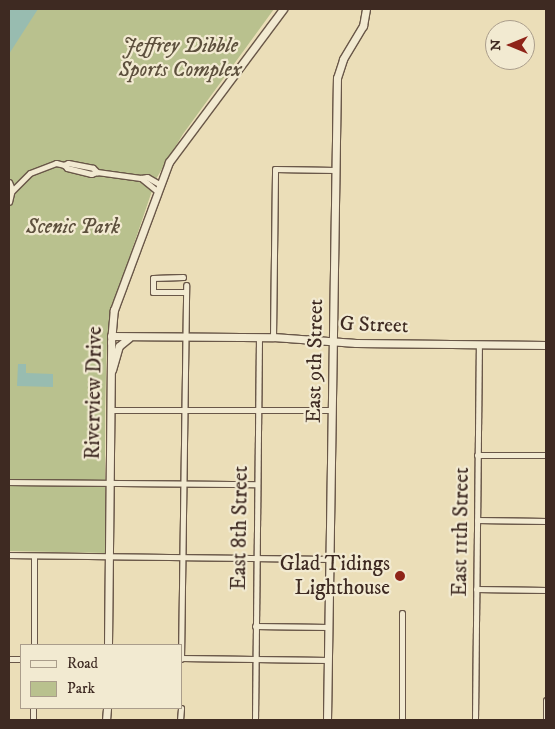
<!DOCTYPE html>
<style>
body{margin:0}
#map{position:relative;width:555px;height:729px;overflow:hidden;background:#ebdeb8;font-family:"IM FELL DW Pica",serif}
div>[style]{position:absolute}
.green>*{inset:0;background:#b9c18e}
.water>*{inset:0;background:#98bcb0}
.roads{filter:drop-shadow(1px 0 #695748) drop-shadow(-1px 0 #695748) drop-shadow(0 1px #695748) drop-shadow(0 -1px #695748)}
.minor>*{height:5px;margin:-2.5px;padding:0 2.5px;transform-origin:2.5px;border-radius:2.5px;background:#f2ead1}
.secondary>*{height:7px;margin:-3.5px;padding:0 3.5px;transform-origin:3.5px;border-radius:3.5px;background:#f2ead1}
.dots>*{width:14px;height:14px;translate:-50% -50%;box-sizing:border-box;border:2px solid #f2ead1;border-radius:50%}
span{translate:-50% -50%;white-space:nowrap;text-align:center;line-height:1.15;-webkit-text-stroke:4.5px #f2ead1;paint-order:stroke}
.park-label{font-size:21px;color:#5d503d;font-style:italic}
.street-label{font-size:21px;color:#3e2a22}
.poi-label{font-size:21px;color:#3e2a22}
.right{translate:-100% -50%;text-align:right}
.frame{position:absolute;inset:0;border:10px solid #3e2a22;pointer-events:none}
.legend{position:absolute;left:20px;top:644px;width:162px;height:65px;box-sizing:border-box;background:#f2ead1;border:1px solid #aa9d8b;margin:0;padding:6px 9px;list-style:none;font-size:15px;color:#3e2a22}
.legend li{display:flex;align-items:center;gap:10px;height:25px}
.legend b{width:25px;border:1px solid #aa9d8b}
.north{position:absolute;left:485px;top:20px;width:50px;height:50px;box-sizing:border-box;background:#f2ead1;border:1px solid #aa9d8b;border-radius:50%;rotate:270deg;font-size:14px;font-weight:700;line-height:20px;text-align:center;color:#3e2a22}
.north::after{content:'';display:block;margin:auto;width:18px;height:22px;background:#8f2418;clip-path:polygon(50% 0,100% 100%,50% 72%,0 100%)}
</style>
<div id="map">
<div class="green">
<div style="clip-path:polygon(9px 9px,274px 9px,183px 134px,156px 179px,116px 297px,107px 339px,105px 408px,105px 553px,9px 551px)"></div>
</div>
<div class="water">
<div style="clip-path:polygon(9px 9px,38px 9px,9px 54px)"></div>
<div style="clip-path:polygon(18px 364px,26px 364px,26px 373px,53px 374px,53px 387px,17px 386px)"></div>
</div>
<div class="roads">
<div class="minor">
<div style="left:64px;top:165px;width:4px;rotate:45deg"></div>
<div style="left:67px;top:168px;width:25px;rotate:14deg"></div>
<div style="left:91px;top:174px;width:6px;rotate:-18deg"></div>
<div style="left:97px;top:172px;width:44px;rotate:7.8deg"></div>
<div style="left:141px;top:178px;width:6px;rotate:-9deg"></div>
<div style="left:147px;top:177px;width:14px;rotate:30deg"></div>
<div style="left:141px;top:178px;width:21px;rotate:39deg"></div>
<div style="left:9px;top:182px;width:8px;rotate:67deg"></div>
<div style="left:12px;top:189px;width:13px;rotate:103deg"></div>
<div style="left:12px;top:191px;width:25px;rotate:-45deg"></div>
<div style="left:30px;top:173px;width:28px;rotate:-21deg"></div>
<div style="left:56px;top:163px;width:8px;rotate:14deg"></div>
<div style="left:64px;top:165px;width:4px;rotate:-27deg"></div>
<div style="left:68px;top:163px;width:25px;rotate:11deg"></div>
<div style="left:93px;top:168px;width:6px;rotate:45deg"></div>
<div style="left:183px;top:277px;width:30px;rotate:178deg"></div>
<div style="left:153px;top:278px;width:14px;rotate:90deg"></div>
<div style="left:153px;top:292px;width:33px"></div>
<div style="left:273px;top:337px;width:168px;rotate:-89.3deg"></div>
<div style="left:275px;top:169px;width:60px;rotate:1deg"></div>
<div style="left:110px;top:410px;width:222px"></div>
<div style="left:477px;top:455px;width:69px"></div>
<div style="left:9px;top:482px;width:248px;rotate:0.5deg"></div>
<div style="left:477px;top:520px;width:69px;rotate:0.8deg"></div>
<div style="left:9px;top:555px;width:320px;rotate:0.7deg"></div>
<div style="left:476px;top:589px;width:70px;rotate:0.8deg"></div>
<div style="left:402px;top:613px;width:107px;rotate:90deg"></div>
<div style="left:255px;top:626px;width:73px;rotate:0.8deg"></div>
<div style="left:34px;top:645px;width:89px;rotate:-90deg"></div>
<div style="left:181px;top:658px;width:147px;rotate:0.8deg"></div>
<div style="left:9px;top:659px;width:12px"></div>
<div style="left:181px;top:659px;width:374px;rotate:-89.2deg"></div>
<div style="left:33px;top:720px;width:12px;rotate:-90deg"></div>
<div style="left:180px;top:720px;width:12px;rotate:-85deg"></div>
<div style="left:255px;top:720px;width:383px;rotate:-89.4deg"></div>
<div style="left:475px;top:720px;width:375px;rotate:-89.4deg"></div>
<div style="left:546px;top:720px;width:20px;rotate:-90deg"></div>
</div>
<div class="secondary">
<div style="left:111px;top:336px;width:162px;rotate:0.4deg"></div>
<div style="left:273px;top:337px;width:83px;rotate:4.1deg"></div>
<div style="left:356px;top:343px;width:190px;rotate:0.6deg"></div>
<div style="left:112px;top:370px;width:25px;rotate:-74deg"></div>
<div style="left:119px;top:346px;width:13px;rotate:-39deg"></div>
<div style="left:108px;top:645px;width:303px;rotate:-89.4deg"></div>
<div style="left:111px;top:342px;width:32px;rotate:-85deg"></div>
<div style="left:114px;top:310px;width:158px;rotate:-69.6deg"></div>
<div style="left:169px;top:162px;width:191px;rotate:-53.3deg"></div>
<div style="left:106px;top:720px;width:12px;rotate:-85deg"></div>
<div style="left:327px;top:720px;width:642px;rotate:-89.11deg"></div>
<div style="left:337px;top:78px;width:20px;rotate:-72deg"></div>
<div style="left:343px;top:59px;width:39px;rotate:-59deg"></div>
<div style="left:363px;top:26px;width:17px;rotate:-80deg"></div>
</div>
</div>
<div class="dots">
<div style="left:400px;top:576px;background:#8f2418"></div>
</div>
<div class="park-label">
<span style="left:180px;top:58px">Jeffrey Dibble<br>Sports Complex</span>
<span style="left:73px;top:227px">Scenic Park</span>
</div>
<div class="street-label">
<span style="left:374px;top:325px;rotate:2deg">G Street</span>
<span style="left:315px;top:361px;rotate:-89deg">East 9th Street</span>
<span style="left:94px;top:393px;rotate:-89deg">Riverview Drive</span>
<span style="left:240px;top:528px;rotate:-89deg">East 8th Street</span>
<span style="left:461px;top:532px;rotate:-89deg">East 11th Street</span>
</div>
<div class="poi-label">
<span class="right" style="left:390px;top:576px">Glad Tidings<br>Lighthouse</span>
</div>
<div class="frame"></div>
<ul class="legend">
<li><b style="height:6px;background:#f2ead1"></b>Road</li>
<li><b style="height:14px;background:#b9c18e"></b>Park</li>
</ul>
<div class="north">N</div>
</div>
